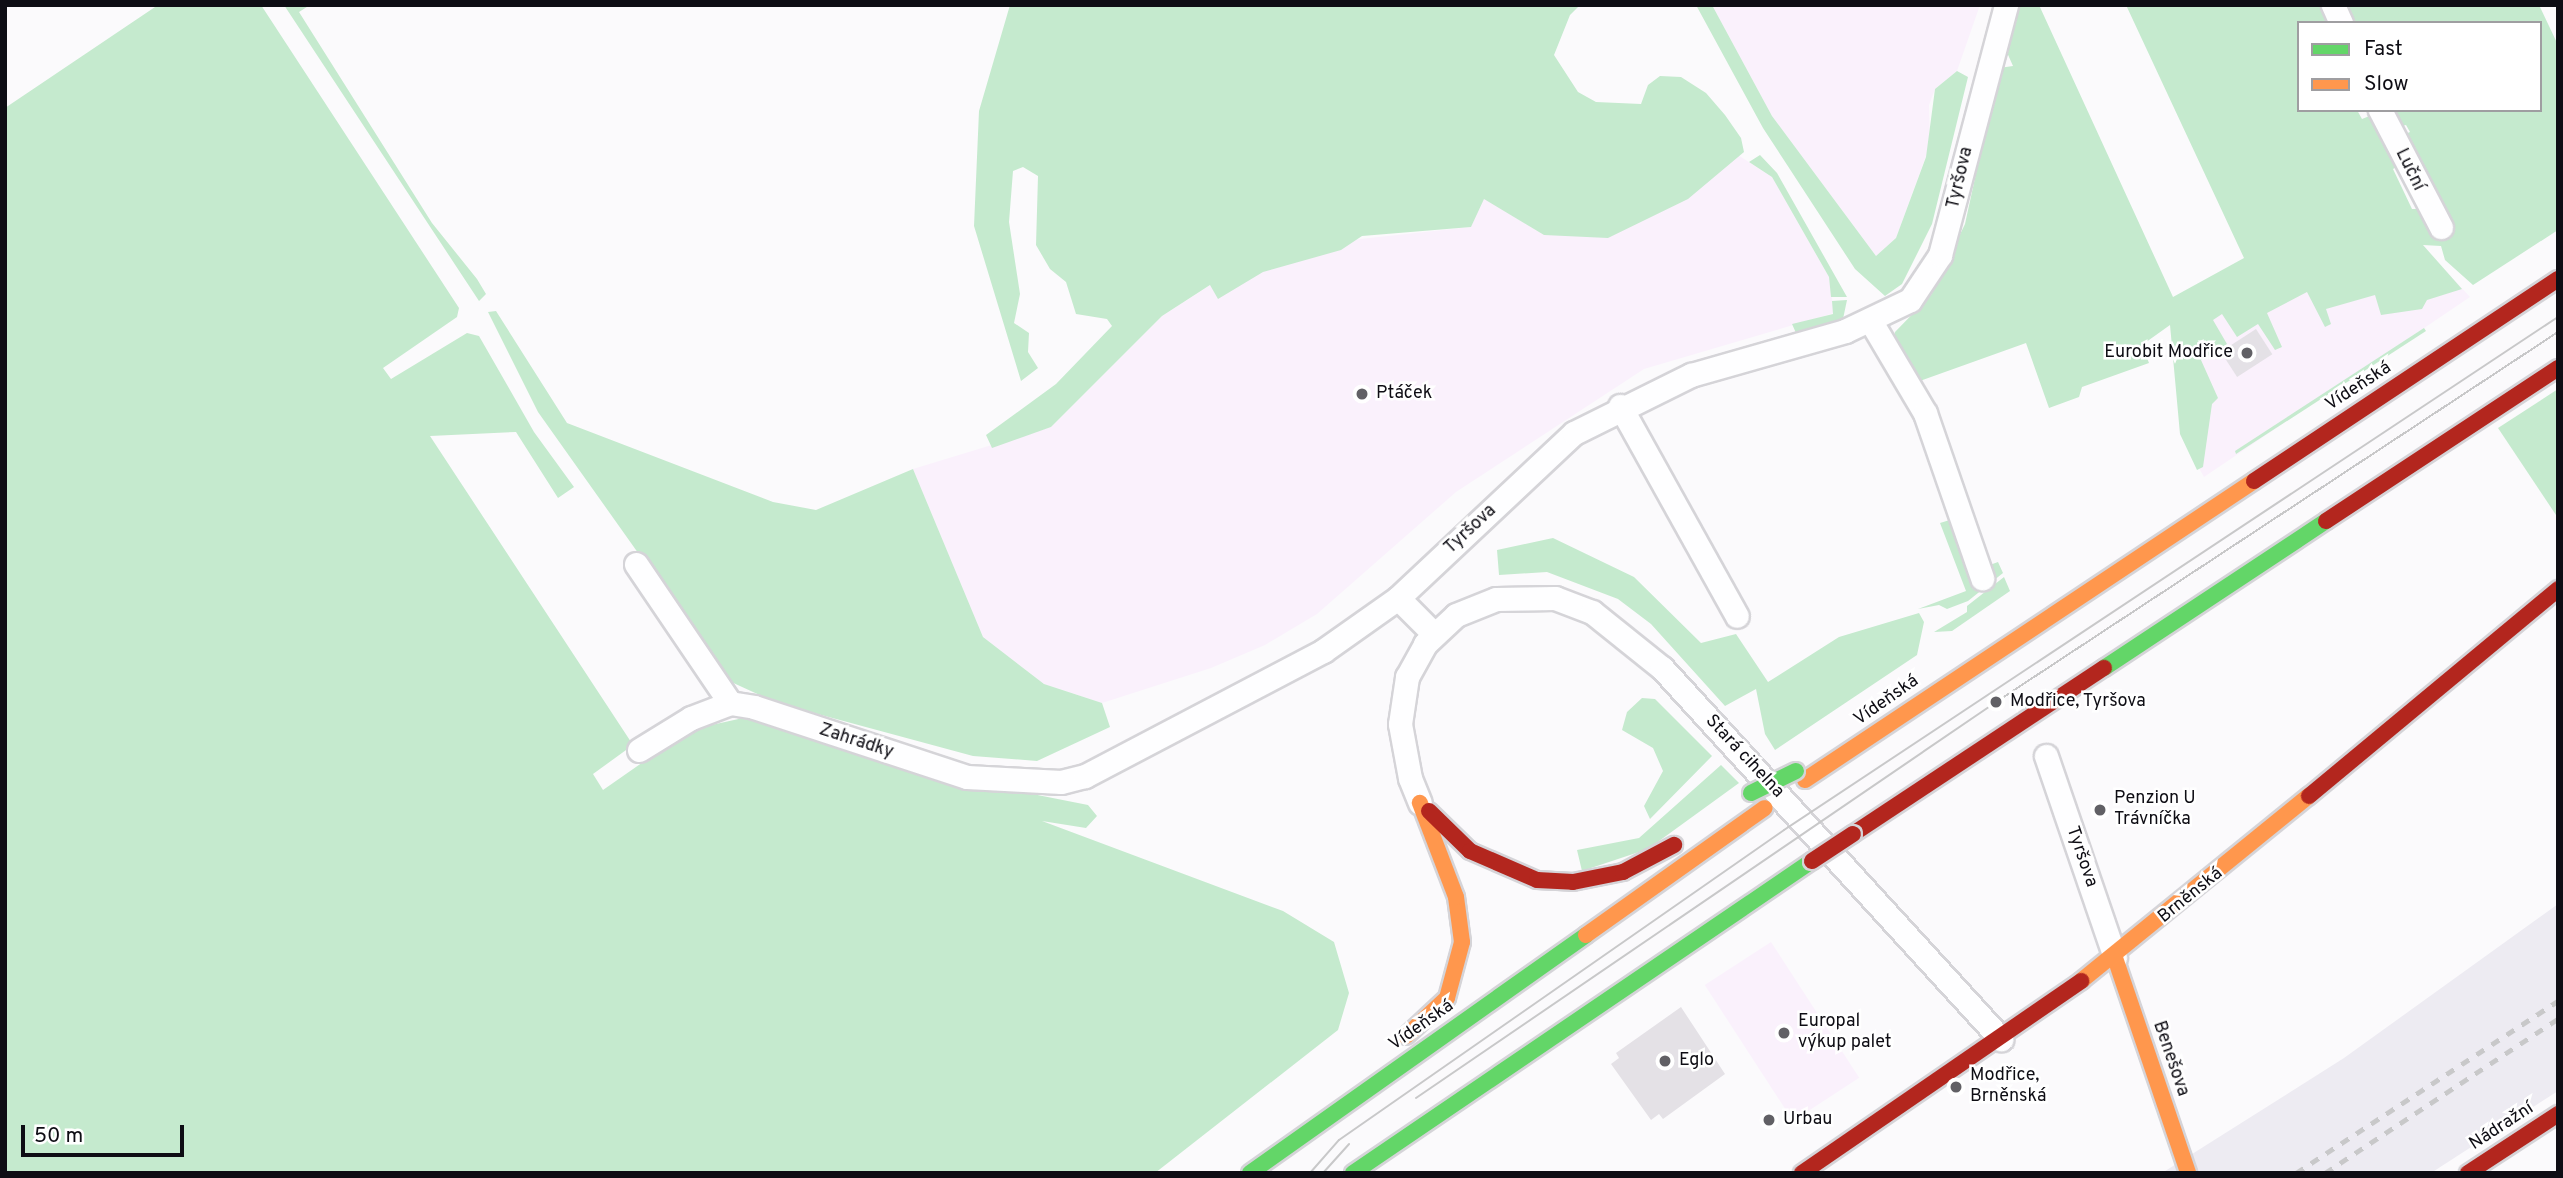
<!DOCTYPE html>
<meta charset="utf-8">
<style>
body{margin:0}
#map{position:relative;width:2563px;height:1178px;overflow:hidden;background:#fbfafc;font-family:Overpass,sans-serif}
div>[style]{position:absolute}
.commercial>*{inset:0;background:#faf1fc;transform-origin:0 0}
.built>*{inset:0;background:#edebf2}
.green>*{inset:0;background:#c5eace}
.building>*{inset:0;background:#e4e1e6;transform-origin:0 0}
.roads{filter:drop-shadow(2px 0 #d5d4d8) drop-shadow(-2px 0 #d5d4d8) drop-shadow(0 2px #d5d4d8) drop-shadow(0 -2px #d5d4d8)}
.street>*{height:23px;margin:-11.5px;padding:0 11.5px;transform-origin:11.5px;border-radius:11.5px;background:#fefeff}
.fast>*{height:16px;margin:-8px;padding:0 8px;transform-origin:8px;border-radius:8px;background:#63d668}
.slow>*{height:16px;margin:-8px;padding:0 8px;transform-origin:8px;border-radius:8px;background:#ff974d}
.jam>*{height:16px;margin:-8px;padding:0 8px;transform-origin:8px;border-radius:8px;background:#b3261e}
.tram>*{height:2px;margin:-1px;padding:0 1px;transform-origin:1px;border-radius:1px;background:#c8c8c9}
.rail>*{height:5px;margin-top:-2.5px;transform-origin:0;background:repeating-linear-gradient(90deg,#c8c8c9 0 9px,transparent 0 18px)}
.bridges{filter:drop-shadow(2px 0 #d5d4d8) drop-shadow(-2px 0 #d5d4d8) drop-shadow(0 2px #d5d4d8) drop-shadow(0 -2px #d5d4d8)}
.fast-bridge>*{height:16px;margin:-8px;padding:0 8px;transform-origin:8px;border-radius:8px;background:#63d668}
.jam-bridge>*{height:16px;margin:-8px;padding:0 8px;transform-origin:8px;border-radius:8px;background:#b3261e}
.dots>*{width:19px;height:19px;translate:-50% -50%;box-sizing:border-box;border:4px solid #fff;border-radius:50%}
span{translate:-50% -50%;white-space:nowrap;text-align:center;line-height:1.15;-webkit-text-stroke:5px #fff;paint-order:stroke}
.street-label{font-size:18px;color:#0e0d14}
.poi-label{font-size:18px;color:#0e0d14}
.right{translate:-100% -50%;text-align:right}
.left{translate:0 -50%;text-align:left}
.frame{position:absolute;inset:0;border:7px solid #0e0d14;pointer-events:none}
.legend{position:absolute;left:2297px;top:21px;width:245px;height:91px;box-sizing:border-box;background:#fff;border:2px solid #9f9ea1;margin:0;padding:9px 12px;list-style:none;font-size:21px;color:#0e0d14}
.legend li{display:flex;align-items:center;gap:14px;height:35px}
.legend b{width:35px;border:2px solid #9f9ea1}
.scale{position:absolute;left:21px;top:1125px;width:163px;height:32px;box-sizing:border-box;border:4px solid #0e0d14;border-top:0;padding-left:9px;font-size:21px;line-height:24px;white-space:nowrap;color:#0e0d14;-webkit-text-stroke:5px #fff;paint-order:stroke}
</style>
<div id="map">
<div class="commercial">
<div style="clip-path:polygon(1712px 5px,1980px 5px,1957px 71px,1935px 89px,1929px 105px,1930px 145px,1896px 238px,1876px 256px,1772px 116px)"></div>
<div style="clip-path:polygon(1738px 155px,1772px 177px,1829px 277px,1834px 313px,1644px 369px,1456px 492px,1317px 614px,1265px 645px,1211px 668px,1102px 703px,1044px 684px,983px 637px,913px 469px,1051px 427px,1162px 316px,1267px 249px,1471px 227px,1484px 198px,1544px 235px)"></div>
<div style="clip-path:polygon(2422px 245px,2470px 297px,2204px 477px,2180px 434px,2173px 297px)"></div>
<div style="left:1771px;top:942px;width:162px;height:79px;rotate:57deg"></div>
</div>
<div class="built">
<div style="clip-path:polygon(2558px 904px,2558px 1091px,2431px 1173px,2162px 1173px,2344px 1058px)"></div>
</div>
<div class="green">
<div style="clip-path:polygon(158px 5px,261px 5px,459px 308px,457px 317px,383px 368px,391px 379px,467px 333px,479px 336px,534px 432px,574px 487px,558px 498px,516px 432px,430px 436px,633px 745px,593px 774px,603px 790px,689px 730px,752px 716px,915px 771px,1088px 805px,1097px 816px,1086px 828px,1042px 821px,1283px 911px,1334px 942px,1349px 993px,1338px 1030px,1155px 1173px,5px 1173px,5px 108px)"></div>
<div style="clip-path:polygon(284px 5px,310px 5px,299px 12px,432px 223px,477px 279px,486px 294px,479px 301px)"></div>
<div style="clip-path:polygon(1010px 5px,1580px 5px,1570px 15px,1554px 55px,1578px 92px,1596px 102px,1641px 104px,1648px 85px,1660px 76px,1681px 77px,1706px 93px,1725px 115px,1741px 138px,1744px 152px,1688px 199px,1608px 238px,1544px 235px,1484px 199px,1471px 227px,1362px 236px,1341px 250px,1263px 272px,1218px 299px,1210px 285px,1162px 316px,1051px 427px,992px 448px,986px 435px,1056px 384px,1112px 326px,1107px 319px,1076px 314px,1066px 282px,1050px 269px,1036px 245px,1038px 176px,1023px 167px,1013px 171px,1009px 222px,1020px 294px,1014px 323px,1029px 333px,1028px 352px,1038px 368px,1021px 381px,974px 226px,979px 111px)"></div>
<div style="clip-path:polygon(1696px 5px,1712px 5px,1772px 116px,1876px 256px,1896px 238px,1926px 157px,1935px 89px,1957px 71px,1968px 77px,1932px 224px,1902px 284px,1885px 296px,1855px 269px,1763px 128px)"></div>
<div style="clip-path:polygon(2017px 5px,2039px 5px,2173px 297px,2244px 258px,2126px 5px,2329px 5px,2337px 23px,2299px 23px,2299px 110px,2357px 110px,2362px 119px,2372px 115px,2400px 165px,2393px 169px,2412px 209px,2422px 209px,2398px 137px,2410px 132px,2406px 125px,2394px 128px,2386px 110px,2540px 110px,2540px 23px,2347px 23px,2338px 5px,2539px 5px,2558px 45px,2558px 230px,2473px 285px,2445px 260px,2441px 246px,2423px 245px,2462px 289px,2427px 300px,2422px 309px,2381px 315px,2375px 295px,2326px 309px,2331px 324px,2325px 327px,2307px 292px,2267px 313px,2282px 347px,2275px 350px,2258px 324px,2237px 337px,2222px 314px,2213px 320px,2227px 344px,2201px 360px,2218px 398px,2212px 404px,2203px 467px,2197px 470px,2180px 434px,2170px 325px,2142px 345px,2149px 363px,2082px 387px,2079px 397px,2049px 408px,2026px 343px,1917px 382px,1893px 340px,1895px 332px,1931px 295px,1965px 224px,1999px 68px,2013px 66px,2005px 48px)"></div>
<div style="clip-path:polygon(1760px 155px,1777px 173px,1847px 297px,1831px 297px,1829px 277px,1772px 177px,1749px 162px)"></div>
<div style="clip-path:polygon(1847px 300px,1843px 319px,1796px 333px,1792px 324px,1833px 314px,1832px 301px)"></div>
<div style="clip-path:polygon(496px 311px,567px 423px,773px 502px,816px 510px,913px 469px,983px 637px,1044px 684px,1102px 703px,1110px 727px,1037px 761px,973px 756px,777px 703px,729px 681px,538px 412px,488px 312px)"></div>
<div style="clip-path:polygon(2424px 328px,2426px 331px,2236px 454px,2235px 451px)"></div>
<div style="clip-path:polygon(2558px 389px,2558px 518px,2498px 428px)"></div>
<div style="clip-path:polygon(1953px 519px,1987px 566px,1998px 562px,2003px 573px,1968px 601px,1947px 609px,1939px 605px,1918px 609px,1966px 591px,1940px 523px)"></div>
<div style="clip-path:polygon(1553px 538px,1634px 577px,1701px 643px,1736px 634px,1768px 682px,1839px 637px,1919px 613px,1924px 622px,1917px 655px,1775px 750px,1765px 734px,1756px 689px,1725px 706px,1651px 624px,1618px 599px,1547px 572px,1499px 575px,1497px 550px)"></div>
<div style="clip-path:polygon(2004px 577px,2010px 591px,1952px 631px,1934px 632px,1967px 612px,1967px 606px)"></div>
<div style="clip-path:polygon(1642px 698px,1655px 699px,1712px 756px,1650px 819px,1644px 806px,1663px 771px,1653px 748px,1622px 730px,1627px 712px)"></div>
<div style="clip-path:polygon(1721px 765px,1739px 783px,1648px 849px,1582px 871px,1577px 850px,1639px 838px)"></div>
</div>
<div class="building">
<div style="left:2256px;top:329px;width:30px;height:42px;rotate:57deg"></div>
<div style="clip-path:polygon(1681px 1007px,1725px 1074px,1663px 1119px,1659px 1114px,1651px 1120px,1611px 1064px,1619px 1058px,1616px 1053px)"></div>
</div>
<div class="roads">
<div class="street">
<div style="left:2333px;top:5px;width:20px;rotate:66deg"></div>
<div style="left:2380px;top:110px;width:132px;rotate:62.5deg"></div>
<div style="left:1870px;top:320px;width:108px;rotate:59.4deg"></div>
<div style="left:1925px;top:413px;width:175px;rotate:70.9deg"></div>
<div style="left:1620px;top:406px;width:240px;rotate:60.9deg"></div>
<div style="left:636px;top:564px;width:168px;rotate:55.9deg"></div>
<div style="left:1398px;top:598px;width:51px;rotate:45deg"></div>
<div style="left:639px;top:750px;width:61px;rotate:-31.6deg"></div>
<div style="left:691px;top:718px;width:42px;rotate:-21deg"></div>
<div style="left:730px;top:703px;width:24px;rotate:9deg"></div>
<div style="left:754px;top:707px;width:224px;rotate:18.2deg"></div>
<div style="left:967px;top:777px;width:94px;rotate:3deg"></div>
<div style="left:1061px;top:782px;width:25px;rotate:-14deg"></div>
<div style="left:1085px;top:776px;width:269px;rotate:-27.7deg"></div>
<div style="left:1323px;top:651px;width:92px;rotate:-35.2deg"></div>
<div style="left:1398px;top:598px;width:241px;rotate:-43.2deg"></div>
<div style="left:1574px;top:433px;width:131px;rotate:-26.4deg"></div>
<div style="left:1691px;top:375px;width:160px;rotate:-15.9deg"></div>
<div style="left:1845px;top:331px;width:72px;rotate:-25.5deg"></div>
<div style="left:1910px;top:300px;width:54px;rotate:-56.3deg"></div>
<div style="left:1940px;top:255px;width:259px;rotate:-75.2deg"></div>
<div style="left:2046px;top:756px;width:213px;rotate:71.1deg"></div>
<div style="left:1420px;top:803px;width:27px;rotate:-112deg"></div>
<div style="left:1410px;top:778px;width:55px;rotate:-100.5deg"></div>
<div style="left:1400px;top:724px;width:48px;rotate:-81.5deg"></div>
<div style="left:1407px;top:677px;width:38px;rotate:-61deg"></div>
<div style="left:1425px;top:644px;width:42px;rotate:-43.1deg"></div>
<div style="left:1456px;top:615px;width:43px;rotate:-21.8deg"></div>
<div style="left:1496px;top:599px;width:59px;rotate:-1deg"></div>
<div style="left:1555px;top:598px;width:40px;rotate:21deg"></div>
<div style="left:1592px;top:612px;width:90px;rotate:38.7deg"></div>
<div style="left:1662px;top:668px;width:503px;rotate:47.58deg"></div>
</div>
<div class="fast">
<div style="left:2104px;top:668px;width:266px;rotate:-33.5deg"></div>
<div style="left:1250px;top:1173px;width:412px;rotate:-35.3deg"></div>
<div style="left:1353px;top:1173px;width:555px;rotate:-34.21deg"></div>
</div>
<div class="slow">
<div style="left:1805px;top:780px;width:539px;rotate:-33.66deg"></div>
<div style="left:1586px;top:935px;width:219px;rotate:-35.4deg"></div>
<div style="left:2115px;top:958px;width:227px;rotate:71.2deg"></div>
<div style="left:2081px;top:981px;width:294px;rotate:-39.1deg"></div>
<div style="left:1406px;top:1036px;width:56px;rotate:-42.8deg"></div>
<div style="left:1447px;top:998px;width:58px;rotate:-75deg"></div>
<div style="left:1462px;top:942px;width:45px;rotate:-97.6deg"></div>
<div style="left:1456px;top:897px;width:101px;rotate:-111deg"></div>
</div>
<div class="jam">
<div style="left:2254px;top:481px;width:365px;rotate:-33.6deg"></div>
<div style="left:2326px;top:521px;width:278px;rotate:-33.4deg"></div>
<div style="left:2309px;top:796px;width:324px;rotate:-39.7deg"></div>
<div style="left:1429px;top:811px;width:57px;rotate:44.3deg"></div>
<div style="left:1470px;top:851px;width:73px;rotate:23.4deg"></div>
<div style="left:1537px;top:880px;width:36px;rotate:3deg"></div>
<div style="left:1573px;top:882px;width:51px;rotate:-11.3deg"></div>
<div style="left:1623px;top:872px;width:58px;rotate:-27.9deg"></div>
<div style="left:1853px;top:834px;width:301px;rotate:-33.5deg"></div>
<div style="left:1802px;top:1173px;width:339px;rotate:-34.5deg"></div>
<div style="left:2468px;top:1173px;width:108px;rotate:-33.2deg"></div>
</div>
</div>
<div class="tram">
<div style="left:1416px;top:1098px;width:702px;rotate:-34.32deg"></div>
<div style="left:1996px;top:702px;width:673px;rotate:-33.36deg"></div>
<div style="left:1310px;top:1173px;width:44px;rotate:-48.7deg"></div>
<div style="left:1339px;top:1140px;width:542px;rotate:-34.86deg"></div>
<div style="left:1784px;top:830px;width:929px;rotate:-33.54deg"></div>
<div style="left:1323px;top:1173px;width:39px;rotate:-48deg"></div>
</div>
<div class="rail">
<div style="left:2296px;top:1173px;width:313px;rotate:-33.3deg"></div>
<div style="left:2325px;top:1173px;width:279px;rotate:-33.5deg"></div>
</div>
<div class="bridges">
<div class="fast-bridge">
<div style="left:1751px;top:793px;width:50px;rotate:-26.1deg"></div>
</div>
<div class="jam-bridge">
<div style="left:1812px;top:861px;width:49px;rotate:-33.4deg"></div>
</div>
</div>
<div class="dots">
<div style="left:2247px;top:353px;background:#616065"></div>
<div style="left:1362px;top:394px;background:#616065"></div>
<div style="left:1996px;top:702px;background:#616065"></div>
<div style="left:2100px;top:810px;background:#616065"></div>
<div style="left:1784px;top:1033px;background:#616065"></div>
<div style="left:1665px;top:1061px;background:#616065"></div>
<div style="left:1956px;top:1087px;background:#616065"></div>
<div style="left:1769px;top:1120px;background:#616065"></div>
</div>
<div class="street-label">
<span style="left:2409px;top:170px;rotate:64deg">Luční</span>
<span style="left:1961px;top:178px;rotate:-77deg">Tyršova</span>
<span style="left:2359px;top:387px;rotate:-33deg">Vídeňská</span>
<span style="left:1471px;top:530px;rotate:-43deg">Tyršova</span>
<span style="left:1887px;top:701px;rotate:-35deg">Vídeňská</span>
<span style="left:856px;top:742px;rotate:18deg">Zahrádky</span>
<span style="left:1744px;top:757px;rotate:47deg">Stará cihelna</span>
<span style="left:2081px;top:857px;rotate:71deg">Tyršova</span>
<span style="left:2191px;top:896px;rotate:-39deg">Brněnská</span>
<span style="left:1422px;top:1026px;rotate:-35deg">Vídeňská</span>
<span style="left:2170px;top:1059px;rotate:71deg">Benešova</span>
<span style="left:2502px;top:1127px;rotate:-33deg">Nádražní</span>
</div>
<div class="poi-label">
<span class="right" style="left:2233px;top:353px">Eurobit Modřice</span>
<span class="left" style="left:1376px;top:394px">Ptáček</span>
<span class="left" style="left:2010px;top:702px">Modřice, Tyršova</span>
<span class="left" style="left:2114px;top:810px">Penzion U<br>Trávníčka</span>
<span class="left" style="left:1798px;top:1033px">Europal<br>výkup palet</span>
<span class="left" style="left:1679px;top:1061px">Eglo</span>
<span class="left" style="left:1970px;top:1087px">Modřice,<br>Brněnská</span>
<span class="left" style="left:1783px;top:1120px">Urbau</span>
</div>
<div class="frame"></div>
<ul class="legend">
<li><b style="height:9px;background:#63d668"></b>Fast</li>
<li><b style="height:9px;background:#ff974d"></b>Slow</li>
</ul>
<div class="scale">50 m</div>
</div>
